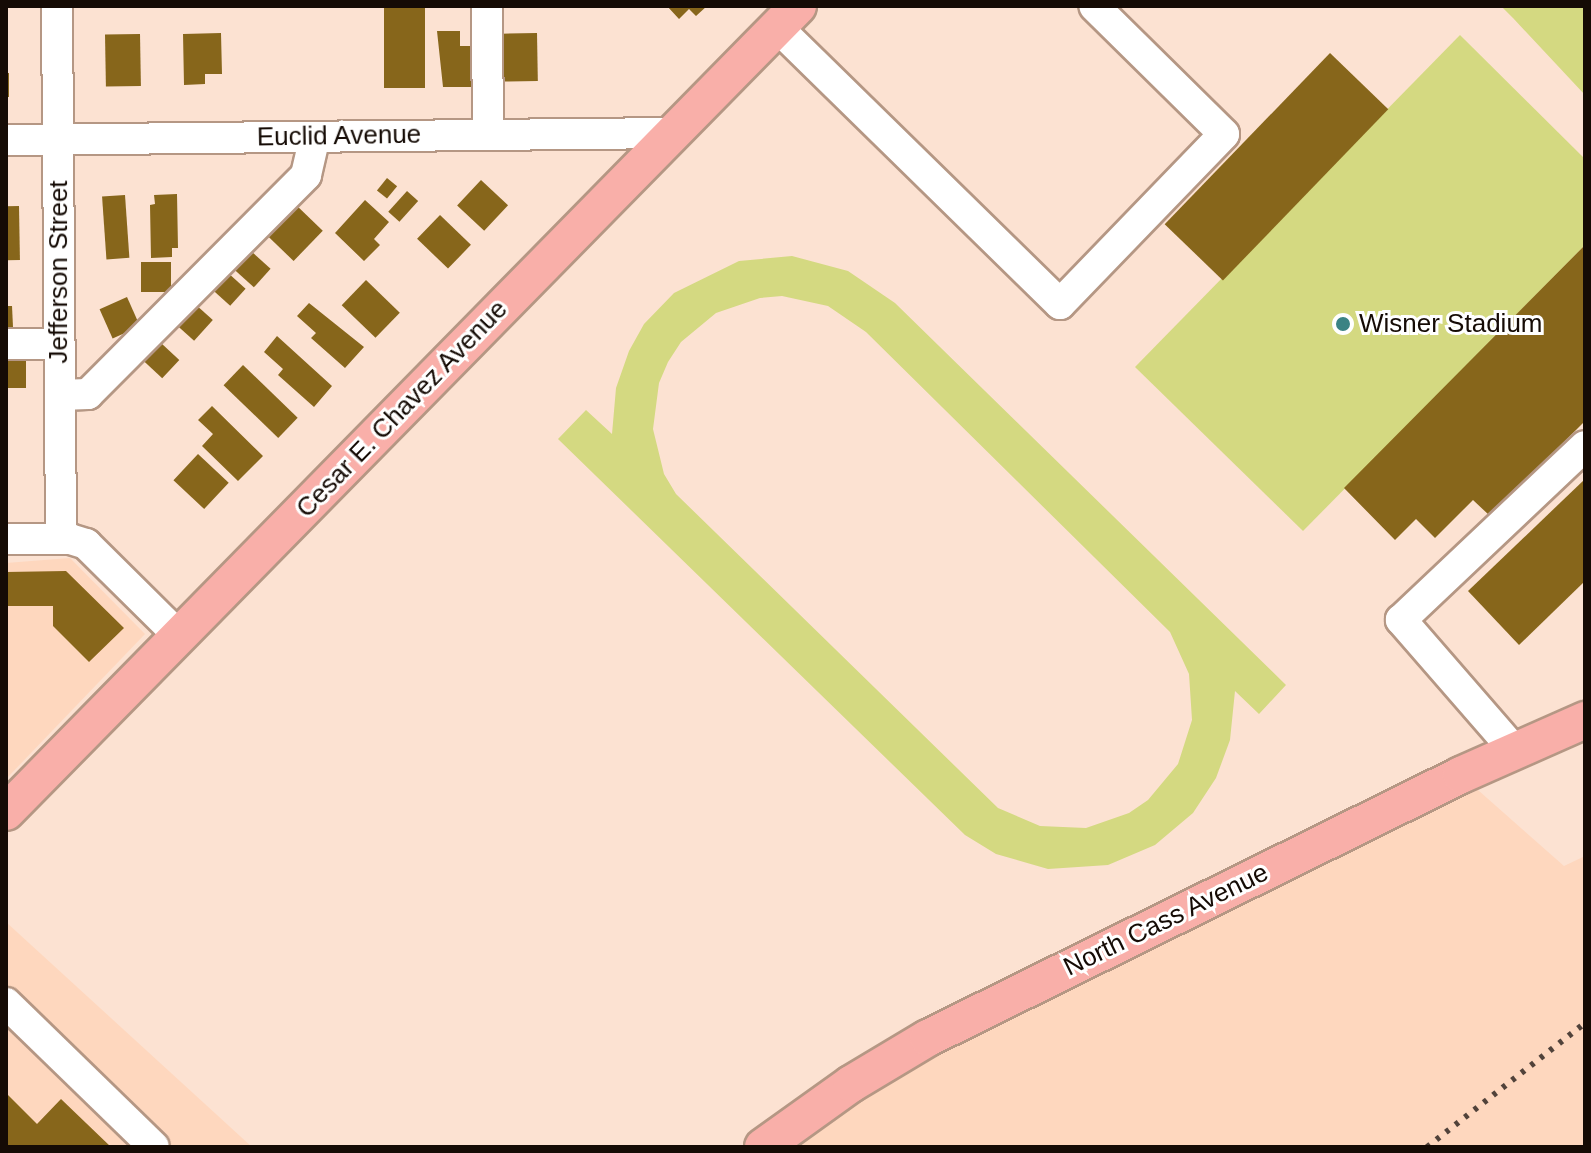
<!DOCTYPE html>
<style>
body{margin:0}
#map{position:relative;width:1591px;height:1153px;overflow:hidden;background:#fce2d2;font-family:Helvetica,sans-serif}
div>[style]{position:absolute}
.built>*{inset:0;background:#fed7be}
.green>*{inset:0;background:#d4d981}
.building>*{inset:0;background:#87661b;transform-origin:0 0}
.roads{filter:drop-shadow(2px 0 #b59784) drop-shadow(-2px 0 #b59784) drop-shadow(0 2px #b59784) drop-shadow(0 -2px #b59784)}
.minor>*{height:30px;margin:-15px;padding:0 15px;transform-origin:15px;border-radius:15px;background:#fff}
.major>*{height:36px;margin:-18px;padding:0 18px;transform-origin:18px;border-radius:18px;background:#f9afa9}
.rail>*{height:6px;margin-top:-3px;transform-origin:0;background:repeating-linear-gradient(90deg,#51423a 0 4px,transparent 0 12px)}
.dots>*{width:22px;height:22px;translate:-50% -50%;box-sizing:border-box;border:4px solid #fff;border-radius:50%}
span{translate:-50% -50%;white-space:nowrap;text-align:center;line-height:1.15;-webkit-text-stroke:6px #fff;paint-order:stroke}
.street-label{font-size:26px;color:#150b05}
.poi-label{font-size:26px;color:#150b05}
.left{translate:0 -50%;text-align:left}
.frame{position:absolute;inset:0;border:8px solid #150b05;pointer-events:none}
</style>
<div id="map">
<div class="built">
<div style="clip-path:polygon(70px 558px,145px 634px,6px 779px,6px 563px)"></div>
<div style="clip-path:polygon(1461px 775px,1564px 866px,1585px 856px,1585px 1147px,763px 1147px,785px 1130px)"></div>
<div style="clip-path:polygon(6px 922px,252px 1147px,6px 1147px)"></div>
</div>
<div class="green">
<div style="clip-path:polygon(1501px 6px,1585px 6px,1585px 95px,1513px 18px)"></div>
<div style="clip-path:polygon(1460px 35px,1585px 159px,1585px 245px,1303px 531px,1135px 367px)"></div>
<div style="clip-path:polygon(evenodd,792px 256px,848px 271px,895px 303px,1286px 685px,1259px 714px,1235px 691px,1230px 740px,1216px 778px,1193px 813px,1155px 845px,1108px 865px,1048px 869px,996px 854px,965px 835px,558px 439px,586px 410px,612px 434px,616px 388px,629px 351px,644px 324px,674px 293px,739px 261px,792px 256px,782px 296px,828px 306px,866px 332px,1170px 632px,1189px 674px,1192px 720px,1178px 764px,1148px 800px,1129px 813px,1086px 828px,1040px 826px,998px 808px,676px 494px,664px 474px,653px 429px,659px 383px,668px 362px,681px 342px,716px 313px,760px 298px,782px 296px)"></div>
</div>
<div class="building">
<div style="left:384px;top:6px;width:41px;height:82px"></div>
<div style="clip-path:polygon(667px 6px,707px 6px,696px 16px,689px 9px,679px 19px)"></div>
<div style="clip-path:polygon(437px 31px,460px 31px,460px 46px,476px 46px,476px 87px,443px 87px)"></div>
<div style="clip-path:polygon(221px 33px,222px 74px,205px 74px,205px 84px,184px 85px,183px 34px)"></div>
<div style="left:537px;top:33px;width:48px;height:36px;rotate:89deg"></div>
<div style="left:140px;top:34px;width:52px;height:35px;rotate:89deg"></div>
<div style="left:1330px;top:53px;width:81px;height:238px;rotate:44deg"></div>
<div style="left:6px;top:73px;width:3px;height:24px"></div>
<div style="left:387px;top:178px;width:13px;height:16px;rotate:39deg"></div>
<div style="left:481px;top:180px;width:37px;height:35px;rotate:43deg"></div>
<div style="left:407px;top:191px;width:15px;height:28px;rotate:42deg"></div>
<div style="clip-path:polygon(177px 194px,178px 248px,172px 248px,172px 257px,151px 258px,150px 205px,155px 204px,154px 195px)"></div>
<div style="left:125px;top:195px;width:63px;height:23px;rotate:86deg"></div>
<div style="clip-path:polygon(365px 200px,389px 222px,374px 239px,380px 245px,364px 261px,335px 233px)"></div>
<div style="left:294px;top:203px;width:40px;height:42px;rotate:44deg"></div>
<div style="left:19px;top:206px;width:54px;height:13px;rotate:89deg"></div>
<div style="left:440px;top:215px;width:43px;height:33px;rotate:44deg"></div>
<div style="clip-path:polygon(1585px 245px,1585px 421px,1490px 516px,1473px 500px,1435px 538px,1416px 519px,1395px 540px,1344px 488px)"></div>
<div style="left:252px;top:252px;width:25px;height:25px;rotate:42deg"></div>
<div style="left:171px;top:262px;width:30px;height:30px;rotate:90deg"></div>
<div style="left:227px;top:272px;width:25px;height:23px;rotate:42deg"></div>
<div style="left:366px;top:280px;width:47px;height:35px;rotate:44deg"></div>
<div style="left:127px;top:297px;width:32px;height:30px;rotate:66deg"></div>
<div style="clip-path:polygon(309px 303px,364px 347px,345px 368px,311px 338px,316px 333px,297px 316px)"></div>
<div style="left:195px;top:304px;width:24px;height:28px;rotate:42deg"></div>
<div style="clip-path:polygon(6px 306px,12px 306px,13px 327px,6px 327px)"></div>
<div style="clip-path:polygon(277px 336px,332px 386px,314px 407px,278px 375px,283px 369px,264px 352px)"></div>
<div style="left:161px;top:343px;width:25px;height:25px;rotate:43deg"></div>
<div style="left:6px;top:361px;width:20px;height:27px"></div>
<div style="left:243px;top:365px;width:76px;height:28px;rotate:44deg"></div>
<div style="clip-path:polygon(212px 406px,263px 456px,238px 481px,202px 446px,213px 434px,198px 420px)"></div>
<div style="left:198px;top:454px;width:42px;height:36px;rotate:43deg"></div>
<div style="clip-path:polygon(1585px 479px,1585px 581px,1519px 645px,1468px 591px)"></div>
<div style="clip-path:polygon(66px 571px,124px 628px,89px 662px,53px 626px,53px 606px,6px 606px,6px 572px)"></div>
<div style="clip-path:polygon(6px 1093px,37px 1124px,61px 1099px,111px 1147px,6px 1147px)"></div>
</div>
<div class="roads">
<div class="minor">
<div style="left:57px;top:6px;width:533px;rotate:89.57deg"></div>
<div style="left:487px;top:6px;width:129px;rotate:89.6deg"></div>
<div style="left:777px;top:27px;width:396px;rotate:44.4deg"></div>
<div style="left:1060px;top:304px;width:236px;rotate:-46deg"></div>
<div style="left:1224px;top:134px;width:182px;rotate:-135.4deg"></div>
<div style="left:6px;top:140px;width:667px;rotate:-0.6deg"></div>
<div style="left:6px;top:344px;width:53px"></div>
<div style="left:60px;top:395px;width:28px;rotate:-2deg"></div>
<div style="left:88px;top:394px;width:309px;rotate:-45.1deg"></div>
<div style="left:306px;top:175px;width:39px;rotate:-77deg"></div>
<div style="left:6px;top:539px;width:64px"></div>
<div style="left:70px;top:539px;width:17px;rotate:17deg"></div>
<div style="left:86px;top:544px;width:131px;rotate:44.7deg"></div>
<div style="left:1515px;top:751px;width:174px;rotate:-131deg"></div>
<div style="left:1401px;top:620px;width:253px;rotate:-43.4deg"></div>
<div style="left:6px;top:1003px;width:206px;rotate:44.2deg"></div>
</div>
<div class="major">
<div style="left:6px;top:812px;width:1130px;rotate:-45.5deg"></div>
<div style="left:763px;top:1147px;width:108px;rotate:-35.6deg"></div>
<div style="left:851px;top:1084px;width:90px;rotate:-30.9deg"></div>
<div style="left:928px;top:1038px;width:594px;rotate:-26.26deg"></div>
<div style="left:1461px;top:775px;width:136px;rotate:-23.9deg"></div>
</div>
</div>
<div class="rail">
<div style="left:1427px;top:1147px;width:201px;rotate:-38.1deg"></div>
</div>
<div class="dots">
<div style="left:1343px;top:324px;background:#3b8384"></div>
</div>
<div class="street-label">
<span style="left:339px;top:136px;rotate:-1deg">Euclid Avenue</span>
<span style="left:59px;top:272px;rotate:-90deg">Jefferson Street</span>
<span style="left:402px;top:409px;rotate:-46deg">Cesar E. Chavez Avenue</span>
<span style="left:1166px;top:920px;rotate:-26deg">North Cass Avenue</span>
</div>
<div class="poi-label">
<span class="left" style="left:1359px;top:324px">Wisner Stadium</span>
</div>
<div class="frame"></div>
</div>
